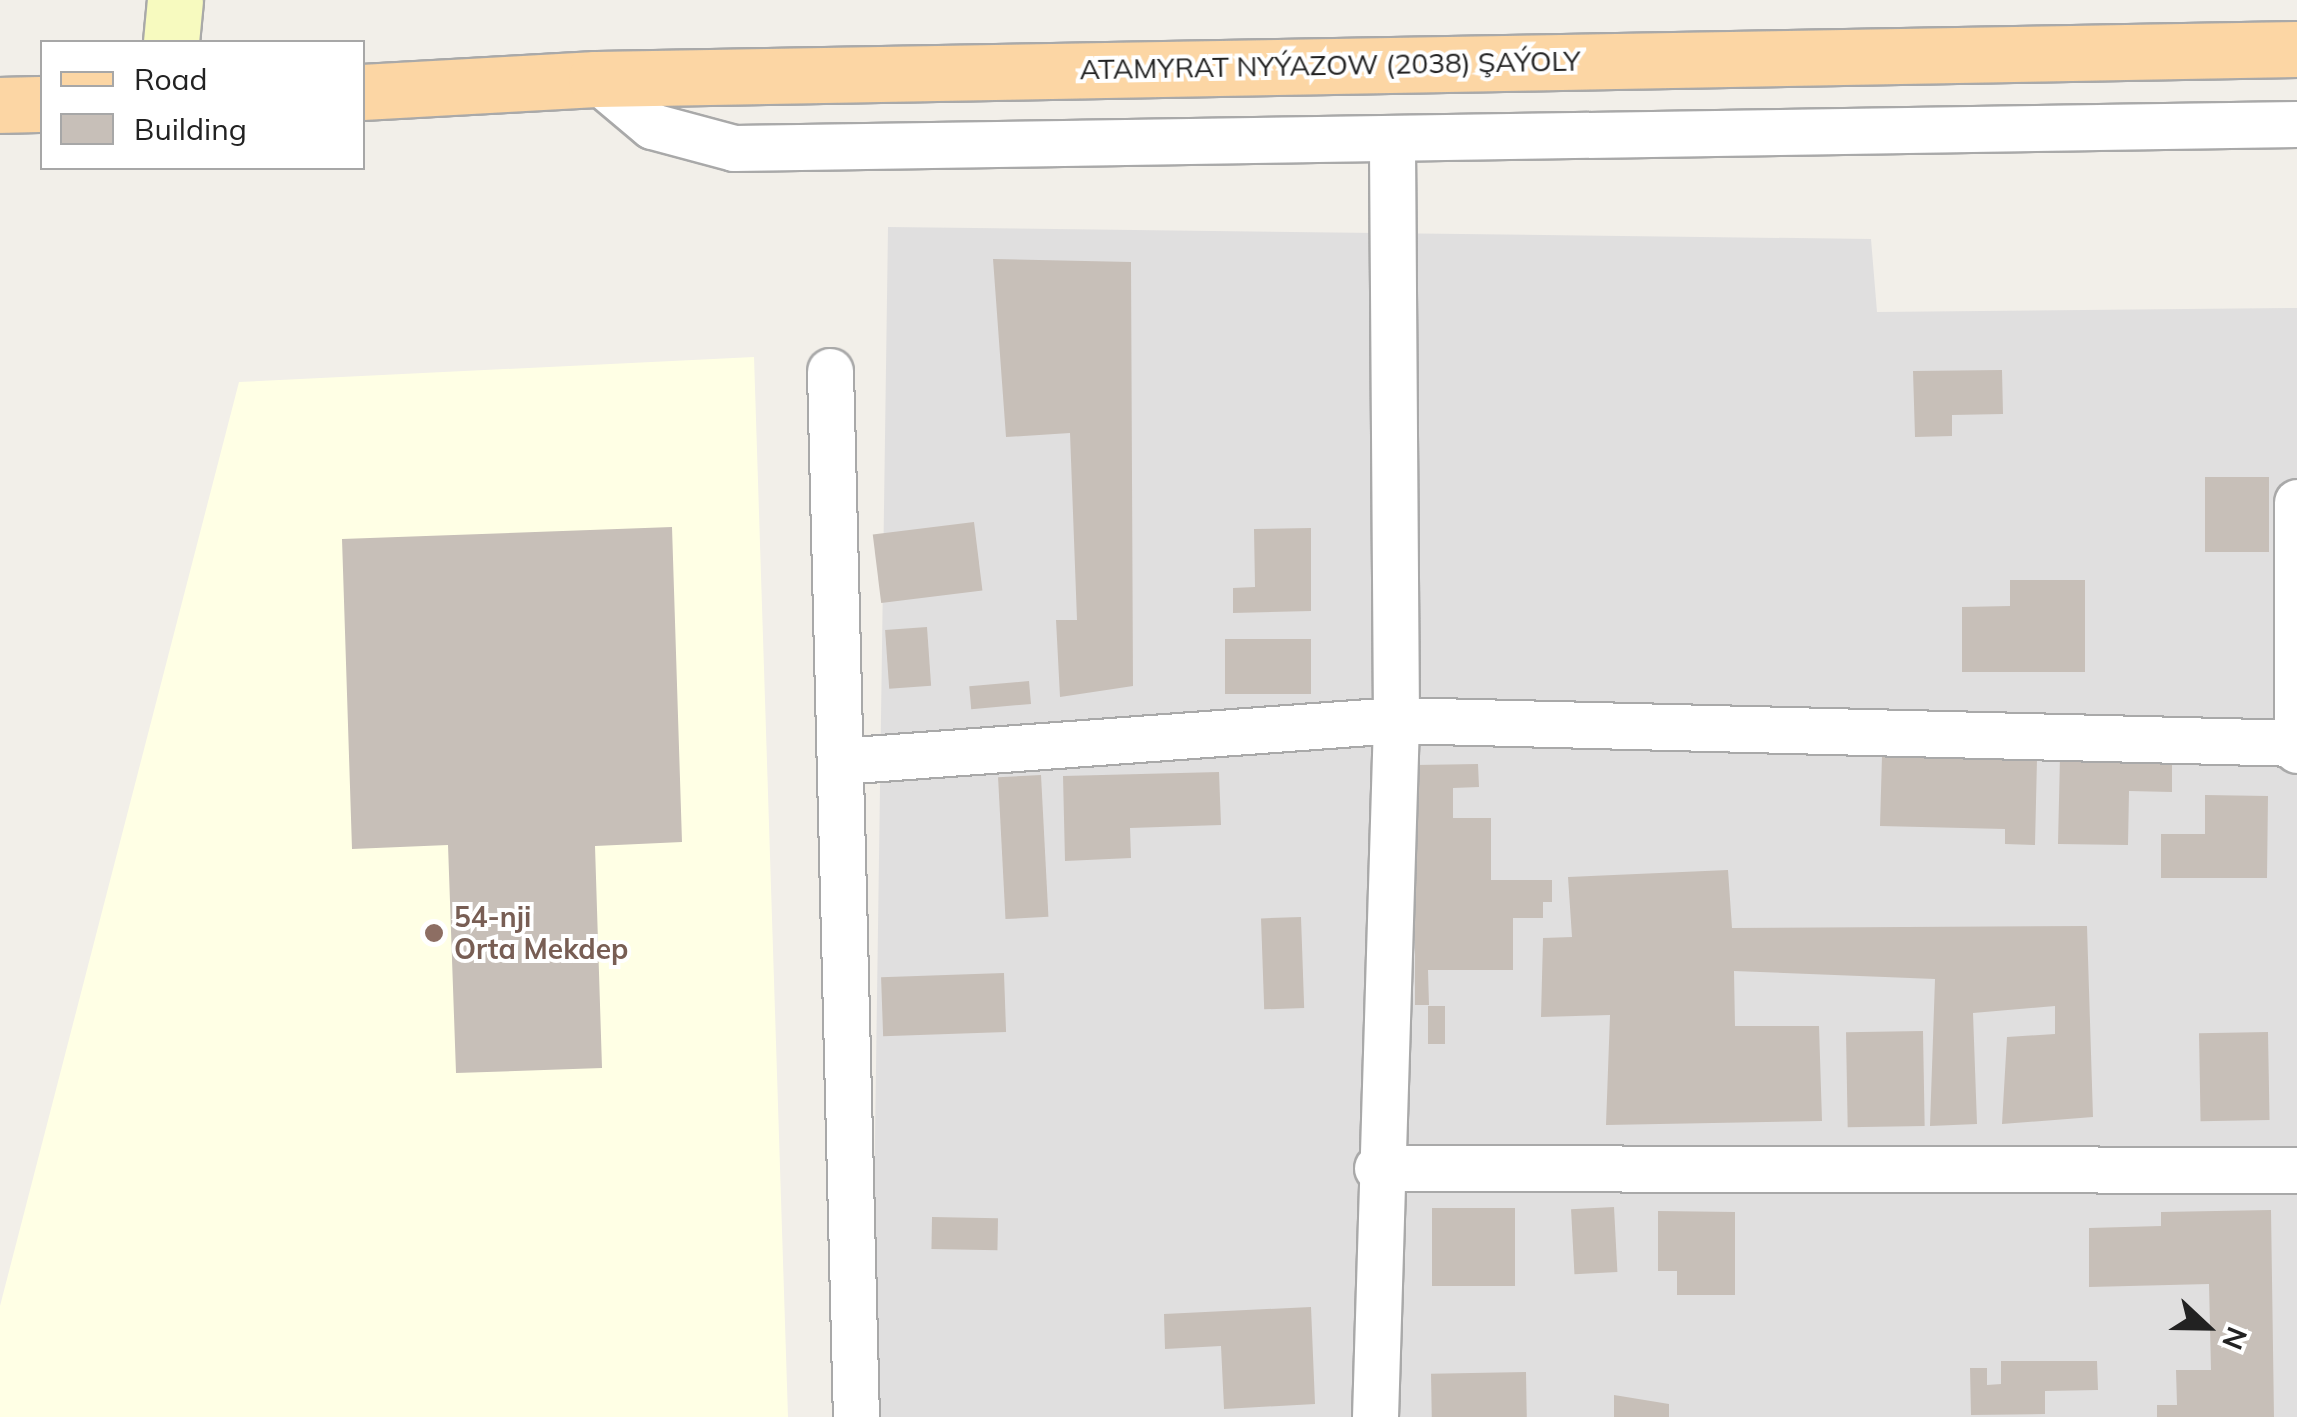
<!DOCTYPE html>
<meta charset="utf-8">
<style>
body{margin:0}
#map{position:relative;width:2297px;height:1417px;overflow:hidden;background:#f2efe9;font-family:Mulish,sans-serif}
div>[style]{position:absolute}
.residential>*{inset:0;background:#e0dfdf}
.education>*{inset:0;background:#ffffe5}
.building>*{inset:0;background:#c7bfb8;transform-origin:0 0}
.roads{filter:drop-shadow(2px 0 #a9a9a9) drop-shadow(-2px 0 #a9a9a9) drop-shadow(0 2px #a9a9a9) drop-shadow(0 -2px #a9a9a9)}
.street>*{height:45px;margin:-22.5px;padding:0 22.5px;transform-origin:22.5px;border-radius:22.5px;background:#fff}
.secondary>*{height:55px;margin:-27.5px;padding:0 27.5px;transform-origin:27.5px;border-radius:27.5px;background:#f7fabf}
.primary>*{height:55px;margin:-27.5px;padding:0 27.5px;transform-origin:27.5px;border-radius:27.5px;background:#fcd6a4}
.dots>*{width:28px;height:28px;translate:-50% -50%;box-sizing:border-box;border:5px solid #fff;border-radius:50%}
span{translate:-50% -50%;white-space:nowrap;text-align:center;line-height:1.15;-webkit-text-stroke:8px #fff;paint-order:stroke}
.street-label{font-size:28px;color:#222}
.education-label{font-size:28px;color:#785e54;font-weight:700}
.left{translate:0 -50%;text-align:left}
.legend{position:absolute;left:40px;top:40px;width:325px;height:130px;box-sizing:border-box;background:#fff;border:2px solid #a7a7a7;margin:0;padding:12px 18px;list-style:none;font-size:30px;color:#222}
.legend li{display:flex;align-items:center;gap:20px;height:50px}
.legend b{width:50px;border:2px solid #a7a7a7}
.north{position:absolute;left:2157px;top:1277px;width:100px;height:100px;-webkit-text-stroke:8px #fff;paint-order:stroke;rotate:112deg;font-size:28px;font-weight:700;line-height:40px;text-align:center;color:#222}
.north::after{content:'';display:block;margin:auto;width:35px;height:45px;background:#222;clip-path:polygon(50% 0,100% 100%,50% 72%,0 100%)}
</style>
<div id="map">
<div class="residential">
<div style="clip-path:polygon(888px 227px,1871px 239px,1877px 312px,2297px 308px,2297px 1417px,871px 1417px)"></div>
</div>
<div class="education">
<div style="clip-path:polygon(754px 357px,788px 1417px,0 1417px,0 1306px,239px 382px)"></div>
</div>
<div class="building">
<div style="clip-path:polygon(993px 259px,1131px 262px,1133px 686px,1060px 697px,1056px 620px,1077px 620px,1070px 433px,1006px 437px)"></div>
<div style="clip-path:polygon(2002px 370px,2003px 414px,1952px 415px,1952px 436px,1915px 437px,1913px 371px)"></div>
<div style="left:2205px;top:477px;width:64px;height:75px"></div>
<div style="left:974px;top:522px;width:69px;height:102px;rotate:83deg"></div>
<div style="clip-path:polygon(672px 527px,682px 842px,595px 846px,602px 1068px,456px 1073px,448px 845px,352px 849px,342px 539px)"></div>
<div style="clip-path:polygon(1311px 528px,1311px 611px,1233px 613px,1233px 588px,1255px 587px,1254px 529px)"></div>
<div style="clip-path:polygon(2010px 580px,2085px 580px,2085px 672px,1962px 672px,1962px 607px,2010px 606px)"></div>
<div style="left:927px;top:627px;width:59px;height:42px;rotate:86deg"></div>
<div style="left:1225px;top:639px;width:86px;height:55px"></div>
<div style="left:1029px;top:681px;width:23px;height:60px;rotate:85deg"></div>
<div style="clip-path:polygon(1882px 756px,2037px 759px,2035px 845px,2005px 844px,2005px 829px,1880px 826px)"></div>
<div style="clip-path:polygon(2060px 756px,2172px 758px,2172px 792px,2129px 791px,2128px 845px,2058px 844px)"></div>
<div style="clip-path:polygon(1478px 764px,1479px 787px,1453px 788px,1453px 818px,1491px 818px,1491px 880px,1552px 880px,1552px 902px,1543px 902px,1543px 918px,1513px 918px,1513px 970px,1428px 970px,1429px 1005px,1415px 1005px,1415px 765px)"></div>
<div style="clip-path:polygon(1219px 772px,1221px 825px,1130px 828px,1131px 858px,1065px 861px,1063px 776px)"></div>
<div style="left:1041px;top:775px;width:142px;height:43px;rotate:87deg"></div>
<div style="clip-path:polygon(2205px 795px,2268px 796px,2267px 878px,2161px 878px,2161px 834px,2205px 834px)"></div>
<div style="clip-path:polygon(1728px 870px,1732px 928px,2087px 926px,2093px 1117px,2002px 1124px,2007px 1037px,2055px 1034px,2055px 1006px,1973px 1013px,1977px 1124px,1930px 1126px,1935px 979px,1734px 971px,1735px 1026px,1819px 1026px,1822px 1121px,1606px 1125px,1610px 1015px,1541px 1017px,1543px 938px,1572px 937px,1568px 877px)"></div>
<div style="left:1301px;top:917px;width:91px;height:40px;rotate:88deg"></div>
<div style="left:1004px;top:973px;width:59px;height:123px;rotate:88deg"></div>
<div style="left:1428px;top:1006px;width:17px;height:38px"></div>
<div style="left:1923px;top:1031px;width:95px;height:77px;rotate:89deg"></div>
<div style="left:2268px;top:1032px;width:88px;height:69px;rotate:89deg"></div>
<div style="left:1614px;top:1207px;width:65px;height:43px;rotate:87deg"></div>
<div style="left:1515px;top:1208px;width:78px;height:83px;rotate:90deg"></div>
<div style="clip-path:polygon(2271px 1210px,2274px 1417px,2157px 1417px,2157px 1405px,2177px 1405px,2176px 1370px,2211px 1370px,2209px 1284px,2089px 1287px,2089px 1228px,2161px 1226px,2161px 1212px)"></div>
<div style="clip-path:polygon(1658px 1211px,1735px 1212px,1735px 1295px,1677px 1295px,1677px 1271px,1658px 1271px)"></div>
<div style="left:932px;top:1217px;width:66px;height:32px;rotate:1deg"></div>
<div style="clip-path:polygon(1311px 1307px,1315px 1404px,1224px 1409px,1221px 1346px,1165px 1349px,1164px 1314px)"></div>
<div style="clip-path:polygon(2001px 1361px,2097px 1361px,2098px 1390px,2045px 1391px,2045px 1414px,1971px 1415px,1970px 1368px,1987px 1368px,1987px 1385px,2001px 1384px)"></div>
<div style="left:1526px;top:1372px;width:45px;height:95px;rotate:89deg"></div>
<div style="clip-path:polygon(1614px 1395px,1669px 1404px,1669px 1417px,1614px 1417px)"></div>
</div>
<div class="roads">
<div class="street">
<div style="left:596px;top:79px;width:73px;rotate:40deg"></div>
<div style="left:652px;top:126px;width:85px;rotate:15deg"></div>
<div style="left:734px;top:148px;width:1563px;rotate:-0.88deg"></div>
<div style="left:830px;top:371px;width:1046px;rotate:88.58deg"></div>
<div style="left:2297px;top:502px;width:248px;rotate:90deg"></div>
<div style="left:840px;top:761px;width:558px;rotate:-4.22deg"></div>
<div style="left:1396px;top:720px;width:901px;rotate:1.46deg"></div>
<div style="left:1377px;top:1168px;width:920px;rotate:0.12deg"></div>
<div style="left:1375px;top:1417px;width:697px;rotate:-88.27deg"></div>
<div style="left:1396px;top:720px;width:579px;rotate:-90.4deg"></div>
</div>
<div class="secondary">
<div style="left:171px;top:42px;width:42px;rotate:-84.6deg"></div>
</div>
<div class="primary">
<div style="left:362px;top:92px;width:234px;rotate:-3.2deg"></div>
<div style="left:596px;top:79px;width:1701px;rotate:-1.01deg"></div>
<div style="left:0;top:105px;width:42px;rotate:-1.4deg"></div>
</div>
</div>
<div class="dots">
<div style="left:434px;top:933px;background:#8d6e63"></div>
</div>
<div class="street-label">
<span style="left:1330px;top:65px;rotate:-1deg">ATAMYRAT NYÝAZOW (2038) ŞAÝOLY</span>
</div>
<div class="education-label">
<span class="left" style="left:454px;top:933px">54-nji<br>Orta Mekdep</span>
</div>
<ul class="legend">
<li><b style="height:12px;background:#fcd6a4"></b>Road</li>
<li><b style="height:28px;background:#c7bfb8"></b>Building</li>
</ul>
<div class="north">N</div>
</div>
